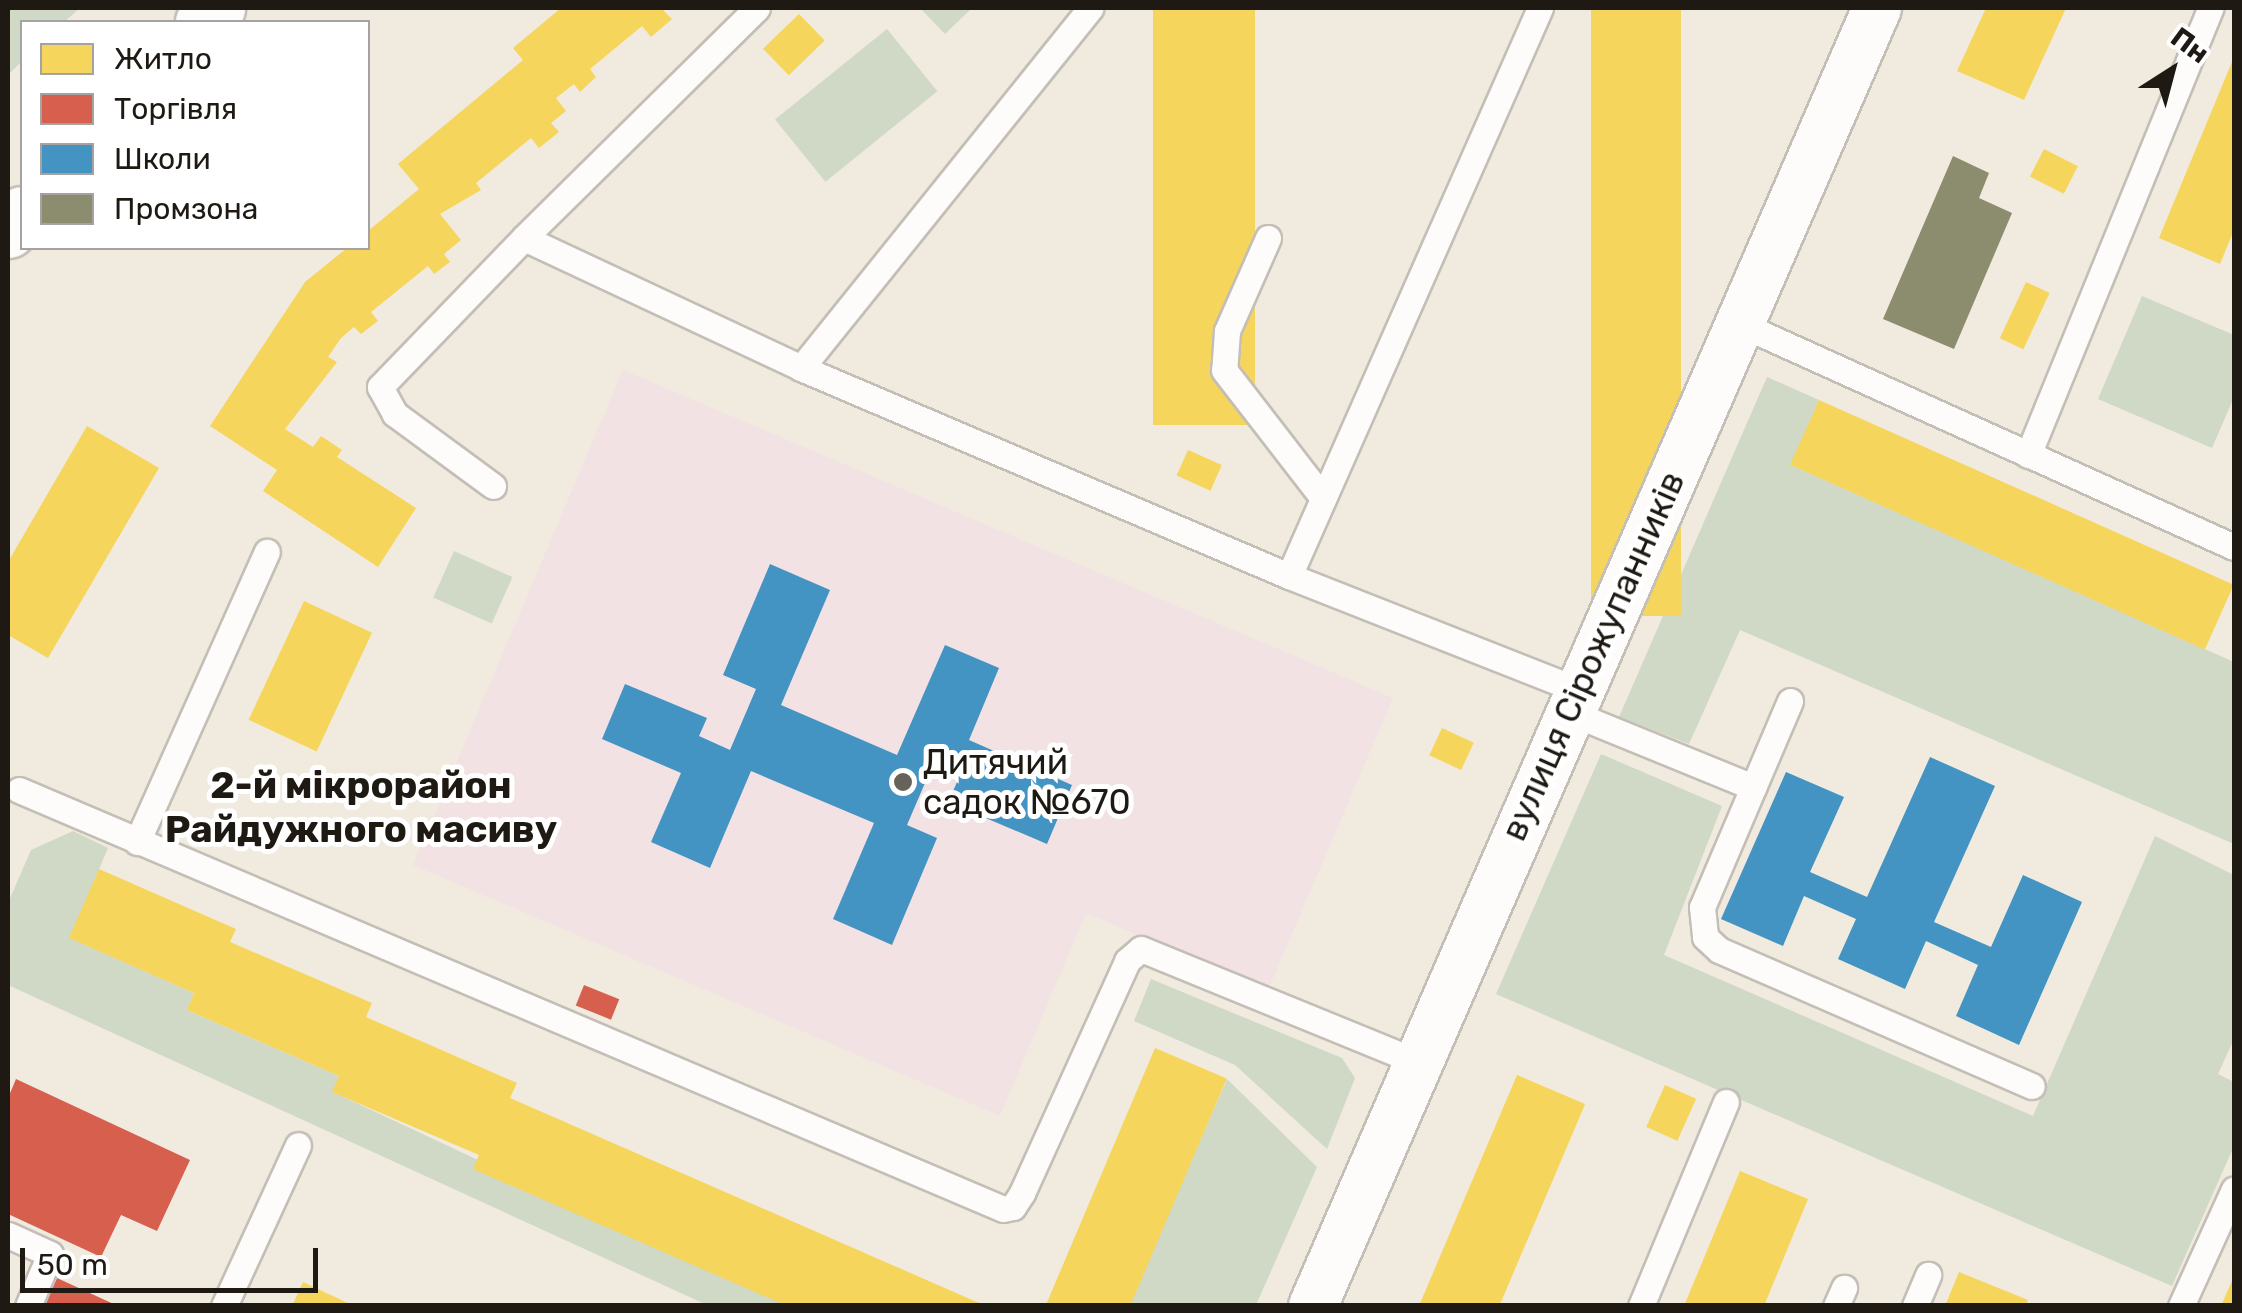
<!DOCTYPE html>
<meta charset="utf-8">
<style>
body{margin:0}
#map{position:relative;width:2242px;height:1313px;overflow:hidden;background:#f1eadf;font-family:Rubik,sans-serif}
div>[style]{position:absolute}
.education>*{inset:0;background:#f3e2e4}
.green>*{inset:0;background:#cfd9c6;transform-origin:0 0}
.homes>*{inset:0;background:#f6d55c;transform-origin:0 0}
.shops>*{inset:0;background:#d6604d;transform-origin:0 0}
.schools>*{inset:0;background:#4393c3}
.industry>*{inset:0;background:#8c8c6e}
.roads{filter:drop-shadow(2px 0 #c3beb6) drop-shadow(-2px 0 #c3beb6) drop-shadow(0 2px #c3beb6) drop-shadow(0 -2px #c3beb6)}
.service>*{height:25px;margin:-12.5px;padding:0 12.5px;transform-origin:12.5px;border-radius:12.5px;background:#fdfcfa}
.minor>*{height:48px;margin:-24px;padding:0 24px;transform-origin:24px;border-radius:24px;background:#fdfcfa}
.tertiary>*{height:55px;margin:-27.5px;padding:0 27.5px;transform-origin:27.5px;border-radius:27.5px;background:#fdfcfa}
.dots>*{width:28px;height:28px;translate:-50% -50%;box-sizing:border-box;border:5px solid #fff;border-radius:50%}
span{translate:-50% -50%;white-space:nowrap;text-align:center;line-height:1.15;-webkit-text-stroke:10px #fff;paint-order:stroke}
.street-label{font-size:35px;color:#1e1a13}
.poi-label{font-size:35px;color:#1e1a13}
.left{translate:0 -50%;text-align:left}
.neighbourhood-label{font-size:38px;color:#1e1a13;font-weight:700}
.frame{position:absolute;inset:0;border:10px solid #1e1a13;pointer-events:none}
.legend{position:absolute;left:20px;top:20px;width:350px;height:230px;box-sizing:border-box;background:#fff;border:2px solid #a5a3a1;margin:0;padding:12px 18px;list-style:none;font-size:30px;color:#1e1a13}
.legend li{display:flex;align-items:center;gap:20px;height:50px}
.legend b{width:50px;border:2px solid #a5a3a1}
.north{position:absolute;left:2122px;top:20px;width:100px;height:100px;-webkit-text-stroke:8px #fff;paint-order:stroke;rotate:36deg;font-size:28px;font-weight:700;line-height:40px;text-align:center;color:#1e1a13}
.north::after{content:'';display:block;margin:auto;width:35px;height:45px;background:#1e1a13;clip-path:polygon(50% 0,100% 100%,50% 72%,0 100%)}
.scale{position:absolute;left:20px;top:1248px;width:298px;height:45px;box-sizing:border-box;border:5px solid #1e1a13;border-top:0;padding-left:12px;font-size:30px;line-height:35px;white-space:nowrap;color:#1e1a13;-webkit-text-stroke:8px #fff;paint-order:stroke}
</style>
<div id="map">
<div class="education">
<div style="clip-path:polygon(623px 370px,1393px 698px,1268px 990px,1086px 913px,1000px 1116px,413px 865px)"></div>
</div>
<div class="green">
<div style="clip-path:polygon(8px 8px,80px 8px,64px 22px,22px 22px,22px 61px,8px 75px)"></div>
<div style="clip-path:polygon(920px 8px,972px 8px,945px 34px)"></div>
<div style="left:887px;top:29px;width:80px;height:144px;rotate:51deg"></div>
<div style="clip-path:polygon(2142px 296px,2234px 335px,2234px 397px,2212px 448px,2098px 399px)"></div>
<div style="clip-path:polygon(1767px 377px,1819px 400px,1791px 465px,2234px 662px,2234px 844px,1740px 630px,1689px 744px,1619px 717px)"></div>
<div style="left:454px;top:551px;width:64px;height:51px;rotate:24deg"></div>
<div style="clip-path:polygon(1601px 754px,1722px 806px,1664px 955px,2033px 1116px,2155px 836px,2234px 875px,2234px 1039px,2218px 1074px,2234px 1082px,2234px 1146px,2172px 1286px,1496px 994px)"></div>
<div style="clip-path:polygon(73px 831px,108px 848px,70px 938px,194px 993px,187px 1010px,339px 1076px,333px 1092px,787px 1305px,707px 1305px,8px 985px,8px 903px,31px 850px)"></div>
<div style="clip-path:polygon(1151px 979px,1342px 1058px,1355px 1078px,1327px 1149px,1235px 1065px,1134px 1021px)"></div>
<div style="clip-path:polygon(1227px 1079px,1317px 1167px,1256px 1305px,1129px 1305px)"></div>
</div>
<div class="homes">
<div style="clip-path:polygon(561px 8px,661px 8px,672px 19px,651px 37px,642px 26px,590px 69px,596px 77px,580px 92px,574px 84px,556px 98px,566px 111px,551px 123px,559px 132px,539px 148px,531px 138px,476px 183px,481px 190px,440px 214px,461px 240px,444px 254px,450px 262px,434px 274px,428px 266px,371px 312px,378px 321px,361px 334px,354px 327px,341px 338px,328px 357px,337px 362px,285px 429px,313px 447px,321px 436px,342px 450px,337px 457px,416px 508px,378px 567px,263px 491px,277px 470px,210px 426px,305px 282px,347px 248px,368px 248px,368px 231px,419px 189px,398px 164px,523px 60px,513px 48px)"></div>
<div style="left:1153px;top:8px;width:102px;height:417px"></div>
<div style="left:1591px;top:8px;width:90px;height:608px"></div>
<div style="clip-path:polygon(1986px 8px,2066px 8px,2024px 100px,1957px 71px)"></div>
<div style="left:799px;top:14px;width:37px;height:50px;rotate:46deg"></div>
<div style="clip-path:polygon(2234px 57px,2234px 230px,2220px 264px,2159px 238px)"></div>
<div style="left:2044px;top:149px;width:38px;height:31px;rotate:27deg"></div>
<div style="left:2026px;top:282px;width:26px;height:62px;rotate:25deg"></div>
<div style="left:1819px;top:400px;width:454px;height:71px;rotate:24deg"></div>
<div style="clip-path:polygon(87px 426px,159px 468px,48px 658px,8px 635px,8px 562px)"></div>
<div style="left:1188px;top:450px;width:37px;height:28px;rotate:24deg"></div>
<div style="left:304px;top:601px;width:75px;height:131px;rotate:25deg"></div>
<div style="left:1442px;top:728px;width:35px;height:30px;rotate:25deg"></div>
<div style="clip-path:polygon(99px 869px,236px 929px,230px 942px,372px 1003px,366px 1017px,517px 1083px,510px 1098px,986px 1306px,787px 1306px,473px 1169px,479px 1155px,332px 1092px,339px 1076px,187px 1010px,194px 993px,69px 938px)"></div>
<div style="left:1155px;top:1048px;width:78px;height:281px;rotate:23deg"></div>
<div style="left:1517px;top:1075px;width:74px;height:251px;rotate:23deg"></div>
<div style="left:1665px;top:1085px;width:34px;height:46px;rotate:24deg"></div>
<div style="clip-path:polygon(1740px 1171px,1808px 1199px,1764px 1306px,1684px 1306px)"></div>
<div style="clip-path:polygon(1959px 1272px,2028px 1300px,2025px 1306px,1945px 1306px)"></div>
<div style="clip-path:polygon(2234px 1276px,2234px 1306px,2221px 1306px)"></div>
<div style="clip-path:polygon(303px 1282px,354px 1306px,292px 1306px)"></div>
</div>
<div class="shops">
<div style="left:584px;top:985px;width:38px;height:22px;rotate:22deg"></div>
<div style="clip-path:polygon(16px 1079px,190px 1160px,157px 1231px,121px 1215px,101px 1257px,8px 1214px,8px 1098px)"></div>
<div style="clip-path:polygon(57px 1278px,118px 1306px,45px 1306px)"></div>
</div>
<div class="schools">
<div style="clip-path:polygon(770px 564px,830px 590px,781px 705px,897px 755px,945px 645px,999px 668px,969px 740px,1072px 785px,1047px 844px,948px 802px,958px 780px,931px 769px,907px 825px,937px 838px,892px 945px,833px 919px,874px 823px,751px 771px,710px 868px,651px 842px,681px 773px,602px 739px,625px 684px,707px 718px,699px 736px,730px 750px,756px 689px,723px 675px)"></div>
<div style="clip-path:polygon(1930px 757px,1995px 786px,1934px 922px,1991px 947px,2023px 875px,2082px 902px,2019px 1045px,1956px 1016px,1978px 965px,1926px 941px,1905px 989px,1838px 959px,1856px 919px,1804px 896px,1783px 946px,1721px 919px,1786px 772px,1844px 797px,1810px 872px,1867px 897px)"></div>
</div>
<div class="industry">
<div style="clip-path:polygon(1953px 156px,1989px 173px,1979px 198px,2012px 213px,1954px 349px,1883px 319px)"></div>
</div>
<div class="roads">
<div class="service">
<div style="left:757px;top:8px;width:327px;rotate:135.4deg"></div>
<div style="left:524px;top:238px;width:306px;rotate:25.1deg"></div>
<div style="left:801px;top:368px;width:530px;rotate:23.09deg"></div>
<div style="left:1289px;top:576px;width:311px;rotate:21.5deg"></div>
<div style="left:1268px;top:238px;width:102px;rotate:113.8deg"></div>
<div style="left:1227px;top:331px;width:39px;rotate:94deg"></div>
<div style="left:1224px;top:370px;width:162px;rotate:52.3deg"></div>
<div style="left:1740px;top:324px;width:542px;rotate:24.3deg"></div>
<div style="left:801px;top:368px;width:462px;rotate:-51.2deg"></div>
<div style="left:2028px;top:455px;width:483px;rotate:-67.8deg"></div>
<div style="left:493px;top:486px;width:122px;rotate:-143.7deg"></div>
<div style="left:395px;top:414px;width:31px;rotate:-119deg"></div>
<div style="left:380px;top:387px;width:207px;rotate:-46deg"></div>
<div style="left:1289px;top:576px;width:621px;rotate:-66.16deg"></div>
<div style="left:1790px;top:701px;width:224px;rotate:113.1deg"></div>
<div style="left:1702px;top:907px;width:30px;rotate:84deg"></div>
<div style="left:1705px;top:937px;width:19px;rotate:43deg"></div>
<div style="left:1719px;top:950px;width:341px;rotate:23.5deg"></div>
<div style="left:1569px;top:712px;width:199px;rotate:22.2deg"></div>
<div style="left:19px;top:790px;width:1069px;rotate:23.06deg"></div>
<div style="left:1003px;top:1209px;width:10px;rotate:-11deg"></div>
<div style="left:1013px;top:1207px;width:17px;rotate:-57deg"></div>
<div style="left:1022px;top:1193px;width:255px;rotate:-65.6deg"></div>
<div style="left:1127px;top:961px;width:18px;rotate:-41deg"></div>
<div style="left:1141px;top:949px;width:296px;rotate:22.2deg"></div>
<div style="left:137px;top:842px;width:318px;rotate:-65.9deg"></div>
<div style="left:8px;top:1235px;width:46px;rotate:24.3deg"></div>
<div style="left:50px;top:1254px;width:56px;rotate:112.9deg"></div>
<div style="left:224px;top:1306px;width:177px;rotate:-65.3deg"></div>
<div style="left:1641px;top:1306px;width:221px;rotate:-67.4deg"></div>
<div style="left:1836px;top:1306px;width:20px;rotate:-66deg"></div>
<div style="left:1915px;top:1306px;width:34px;rotate:-67deg"></div>
<div style="left:2181px;top:1306px;width:128px;rotate:-65.6deg"></div>
</div>
<div class="minor">
<div style="left:1313px;top:1306px;width:1415px;rotate:-66.51deg"></div>
</div>
<div class="tertiary">
<div style="left:203px;top:22px;width:20px;rotate:-45deg"></div>
<div style="left:8px;top:230px;width:21px;rotate:-49deg"></div>
</div>
</div>
<div class="dots">
<div style="left:903px;top:782px;background:#68635a"></div>
</div>
<div class="street-label">
<span style="left:1593px;top:656px;rotate:-66deg">вулиця Сірожупанників</span>
</div>
<div class="poi-label">
<span class="left" style="left:923px;top:782px">Дитячий<br>садок №670</span>
</div>
<div class="neighbourhood-label">
<span style="left:361px;top:808px">2-й мікрорайон<br>Райдужного масиву</span>
</div>
<div class="frame"></div>
<ul class="legend">
<li><b style="height:28px;background:#f6d55c"></b>Житло</li>
<li><b style="height:28px;background:#d6604d"></b>Торгівля</li>
<li><b style="height:28px;background:#4393c3"></b>Школи</li>
<li><b style="height:28px;background:#8c8c6e"></b>Промзона</li>
</ul>
<div class="north">Пн</div>
<div class="scale">50 m</div>
</div>
